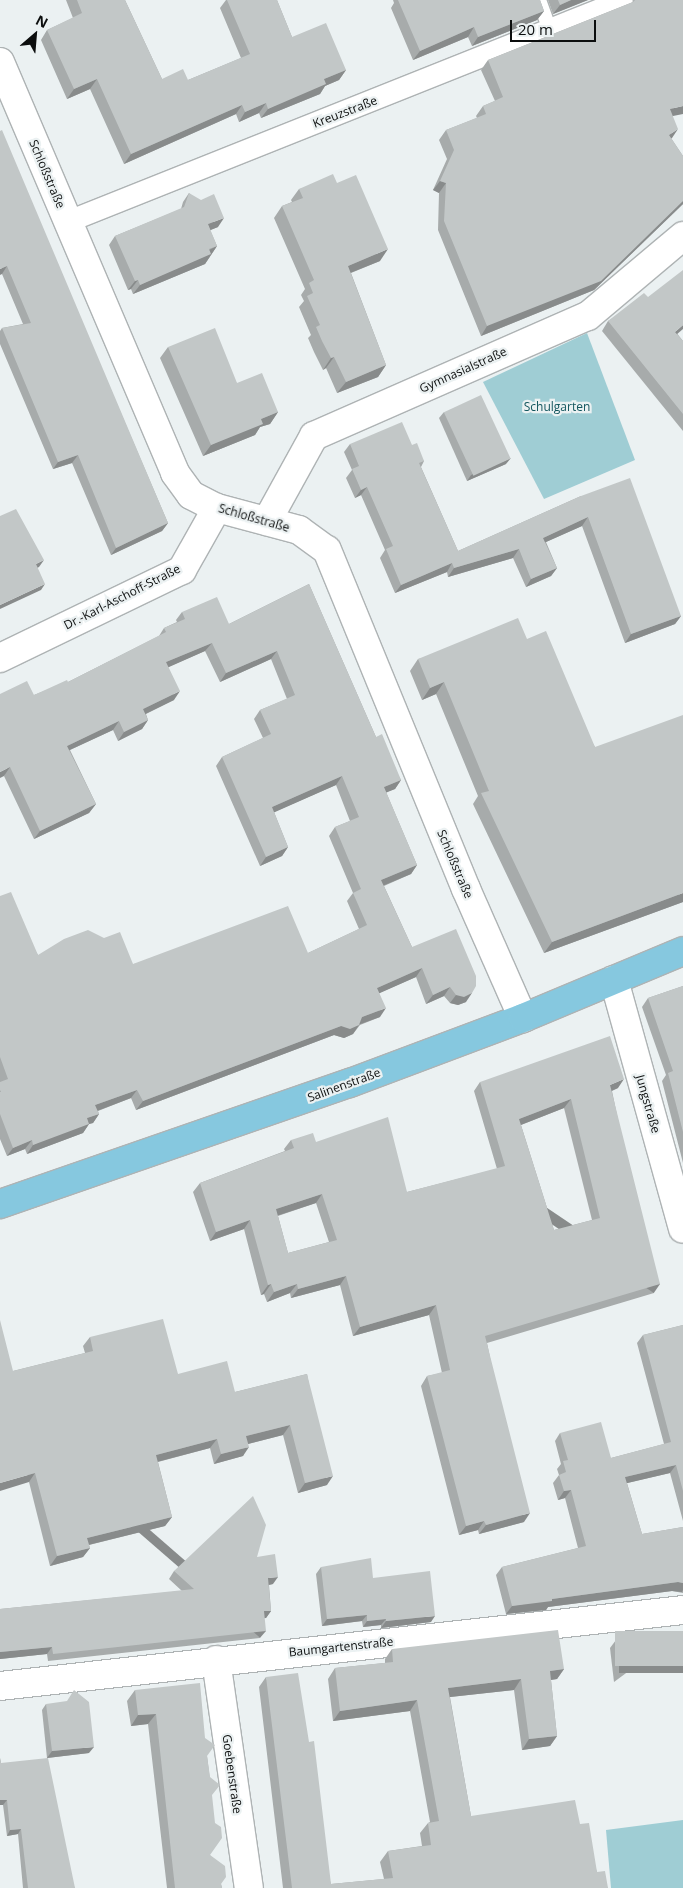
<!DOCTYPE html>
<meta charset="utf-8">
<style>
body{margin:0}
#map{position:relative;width:683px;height:1888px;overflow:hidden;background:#ebf1f2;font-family:"Open Sans",sans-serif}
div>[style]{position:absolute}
.green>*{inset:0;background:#9fcdd4}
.roads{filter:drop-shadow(1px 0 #aeb3b4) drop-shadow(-1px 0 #aeb3b4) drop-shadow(0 1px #aeb3b4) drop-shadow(0 -1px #aeb3b4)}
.service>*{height:14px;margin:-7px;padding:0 7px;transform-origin:7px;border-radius:7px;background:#fff}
.pedestrian>*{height:21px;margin:-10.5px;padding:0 10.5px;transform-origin:10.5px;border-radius:10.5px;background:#fff}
.minor>*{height:28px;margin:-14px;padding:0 14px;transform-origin:14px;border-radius:14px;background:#fff}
.primary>*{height:28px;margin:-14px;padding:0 14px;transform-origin:14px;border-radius:14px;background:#86c8df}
.wall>*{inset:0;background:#a7abab}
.shaded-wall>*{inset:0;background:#888b8b;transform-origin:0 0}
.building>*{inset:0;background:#c2c7c7;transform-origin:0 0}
span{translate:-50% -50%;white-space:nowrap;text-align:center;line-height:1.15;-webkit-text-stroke:4.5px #ebf1f2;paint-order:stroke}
.street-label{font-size:12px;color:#0c0e0e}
.park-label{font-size:12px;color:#12555d}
.north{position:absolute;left:10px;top:10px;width:50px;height:50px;-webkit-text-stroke:4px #ebf1f2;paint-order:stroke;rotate:27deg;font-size:14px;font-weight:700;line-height:20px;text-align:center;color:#0c0e0e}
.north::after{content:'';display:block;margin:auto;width:18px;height:22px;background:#0c0e0e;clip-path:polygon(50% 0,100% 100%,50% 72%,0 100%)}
.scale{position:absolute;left:510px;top:20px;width:86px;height:22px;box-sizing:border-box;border:2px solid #0c0e0e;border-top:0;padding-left:6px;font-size:15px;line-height:18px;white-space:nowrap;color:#0c0e0e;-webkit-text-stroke:4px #ebf1f2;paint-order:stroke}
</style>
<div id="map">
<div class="green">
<div style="clip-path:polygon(587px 333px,635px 460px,544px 499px,483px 382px)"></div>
<div style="clip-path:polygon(683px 1820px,683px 1888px,611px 1888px,606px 1830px)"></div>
</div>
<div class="roads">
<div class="service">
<div style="left:539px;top:0;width:32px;rotate:70deg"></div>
</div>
<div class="pedestrian">
<div style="left:68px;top:221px;width:596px;rotate:-21.75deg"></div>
</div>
<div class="minor">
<div style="left:0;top:62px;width:447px;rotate:66.9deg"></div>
<div style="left:175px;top:473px;width:27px;rotate:54deg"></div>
<div style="left:191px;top:495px;width:29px;rotate:27deg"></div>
<div style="left:217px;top:508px;width:85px;rotate:15deg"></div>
<div style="left:299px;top:530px;width:34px;rotate:36deg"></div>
<div style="left:327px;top:550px;width:366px;rotate:67.7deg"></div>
<div style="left:466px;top:889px;width:141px;rotate:66.2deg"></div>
<div style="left:267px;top:521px;width:97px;rotate:-61.1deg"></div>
<div style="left:314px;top:436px;width:299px;rotate:-23.7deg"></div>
<div style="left:588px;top:316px;width:124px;rotate:-40.1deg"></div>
<div style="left:0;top:658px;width:202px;rotate:-25.8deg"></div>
<div style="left:182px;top:570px;width:71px;rotate:-60.6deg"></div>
<div style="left:614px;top:980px;width:258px;rotate:74.5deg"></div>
<div style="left:216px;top:1660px;width:230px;rotate:81.8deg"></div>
<div style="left:0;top:1686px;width:687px;rotate:-6.35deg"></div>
</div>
<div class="primary">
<div style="left:0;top:1204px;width:370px;rotate:-19.1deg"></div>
<div style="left:350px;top:1083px;width:185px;rotate:-20.6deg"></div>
<div style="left:523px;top:1018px;width:173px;rotate:-22.7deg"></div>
</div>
</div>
<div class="wall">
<div style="clip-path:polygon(66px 0,125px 0,162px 79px,188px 80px,241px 58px,220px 8px,226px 0,277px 0,292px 37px,346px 70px,339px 80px,325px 86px,320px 94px,261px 118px,259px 113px,239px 122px,236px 114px,124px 164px,90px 89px,67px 99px,41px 40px,47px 30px,73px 18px)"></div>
<div style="clip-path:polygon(393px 0,540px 0,544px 11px,537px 20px,472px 46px,468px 37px,413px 60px,391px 8px,394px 3px)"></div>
<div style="clip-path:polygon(548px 0,588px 0,553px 14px)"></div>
<div style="clip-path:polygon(634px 0,683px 0,671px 138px,683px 156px,683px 204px,594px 290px,481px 336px,438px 230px,439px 193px,433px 190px,447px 159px,439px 140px,446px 130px,477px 118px,476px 116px,483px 106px,495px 101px,481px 70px,488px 60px,633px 2px)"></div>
<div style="clip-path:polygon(0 131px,168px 523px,162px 531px,111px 555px,72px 463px,53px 469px,0 344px,0 331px,2px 328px,23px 324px,2px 274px)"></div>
<div style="clip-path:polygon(337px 183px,380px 261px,351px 273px,386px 365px,378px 377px,337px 393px,326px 368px,323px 370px,314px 352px,308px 338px,311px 335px,299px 307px,304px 301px,301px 295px,305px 289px,274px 218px,282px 206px,292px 202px,291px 200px,299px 189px)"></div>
<div style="clip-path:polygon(189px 193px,218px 227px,210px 230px,217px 246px,205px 264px,133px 294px,131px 289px,128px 290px,109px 245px,115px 236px,181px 209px,183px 202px)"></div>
<div style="clip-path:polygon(648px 297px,683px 341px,683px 431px,602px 331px,608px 321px)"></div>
<div style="clip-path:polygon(168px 347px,237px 383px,278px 412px,270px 424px,260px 427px,255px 435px,203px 456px,160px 358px)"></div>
<div style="clip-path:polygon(444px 412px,506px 464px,467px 481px,439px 418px)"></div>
<div style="clip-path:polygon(350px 444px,412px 445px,424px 461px,421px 467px,458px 551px,581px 496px,681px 616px,675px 624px,625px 643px,582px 526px,546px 542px,557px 568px,551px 576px,526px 587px,513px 558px,448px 577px,447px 572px,395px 593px,380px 558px,385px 550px,361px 495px,355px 498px,346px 478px,352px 470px,344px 452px)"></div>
<div style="clip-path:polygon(309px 584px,376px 737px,401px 780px,395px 789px,386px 792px,417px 865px,411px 874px,384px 886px,412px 947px,466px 1002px,458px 1005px,450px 1003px,444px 996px,426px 1004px,416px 977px,379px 993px,380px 1017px,360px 1025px,353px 1034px,344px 1038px,334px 1035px,136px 1110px,131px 1098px,98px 1111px,99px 1114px,93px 1123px,89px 1124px,83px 1133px,27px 1154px,25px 1149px,7px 1156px,0 1139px,0 896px,38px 955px,133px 964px,308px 953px,359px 929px,347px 901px,353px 893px,329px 836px,335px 827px,350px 821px,336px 785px,274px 812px,288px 847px,282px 856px,260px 866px,216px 766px,222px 757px,263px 738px,254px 719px,260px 710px,287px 699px,271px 659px,220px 682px,205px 651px,168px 667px,174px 700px,146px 714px,148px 720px,142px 729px,118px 741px,113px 730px,70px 750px,96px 804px,89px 813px,34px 839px,4px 776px,34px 695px,68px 682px,159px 636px,164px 628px,177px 622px,176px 620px,182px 612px,229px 624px)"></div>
<div style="clip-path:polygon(527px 639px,595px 747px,683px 902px,544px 953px,473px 804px,478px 796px,436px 694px,422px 700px,410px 671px,418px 659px)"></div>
<div style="clip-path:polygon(683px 986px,683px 1163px,662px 1081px,666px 1075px,642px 1007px,648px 998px)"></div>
<div style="clip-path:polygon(evenodd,480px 1082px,618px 1088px,612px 1091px,654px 1293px,487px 1343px,524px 1522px,479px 1534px,478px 1530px,459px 1535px,421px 1386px,427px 1376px,442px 1373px,429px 1315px,353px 1336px,340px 1285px,291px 1298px,290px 1293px,267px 1302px,264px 1294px,261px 1295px,244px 1229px,210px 1241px,193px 1192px,200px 1183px,285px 1151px,284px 1149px,291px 1140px,316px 1142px,407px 1192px,497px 1169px,474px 1091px,480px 1082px,564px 1108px,592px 1220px,554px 1230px,521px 1125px,564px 1108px,480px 1082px,316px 1203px,329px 1242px,288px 1253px,278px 1216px,316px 1203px)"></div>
<div style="clip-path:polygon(683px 1325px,683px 1521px,670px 1473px,627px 1483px,642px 1534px,683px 1527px,683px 1593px,672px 1591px,548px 1607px,546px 1610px,506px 1614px,496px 1575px,502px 1567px,578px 1548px,565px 1498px,558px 1500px,553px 1483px,559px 1475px,557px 1469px,561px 1464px,555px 1441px,560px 1433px,611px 1458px,664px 1444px,637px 1343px,643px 1335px)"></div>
<div style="clip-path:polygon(90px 1337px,178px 1374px,235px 1392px,307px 1374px,327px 1485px,298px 1493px,283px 1435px,248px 1444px,243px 1456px,214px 1464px,210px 1448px,158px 1462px,172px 1517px,165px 1526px,89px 1545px,90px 1548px,83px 1557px,50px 1566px,29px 1482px,13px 1371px,85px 1353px,83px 1346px)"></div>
<div style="clip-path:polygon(257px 1557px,273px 1584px,269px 1585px,271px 1611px,266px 1618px,264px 1618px,260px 1638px,48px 1661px,47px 1654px,0 1659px,0 1609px,182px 1591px,169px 1579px,174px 1571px)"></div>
<div style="clip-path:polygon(321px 1567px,373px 1578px,431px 1622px,381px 1628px,381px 1625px,363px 1627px,362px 1621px,322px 1626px,316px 1574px)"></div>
<div style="clip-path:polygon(683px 1631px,614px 1682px,610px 1648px,616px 1640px)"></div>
<div style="clip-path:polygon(392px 1649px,564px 1669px,557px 1679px,551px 1680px,557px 1736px,550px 1746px,522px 1750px,514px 1690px,450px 1697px,471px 1816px,580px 1824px,597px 1872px,608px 1888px,283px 1888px,259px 1687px,266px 1677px,331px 1884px,384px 1879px,380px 1862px,388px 1851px,422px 1846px,420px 1833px,428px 1823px,430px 1822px,410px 1711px,333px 1721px,328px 1679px,335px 1668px,385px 1663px,385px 1659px)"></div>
<div style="clip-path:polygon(135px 1690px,207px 1756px,212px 1796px,210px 1855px,221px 1884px,222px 1888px,167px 1888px,148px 1724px,131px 1726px,127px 1701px)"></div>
<div style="clip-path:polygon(46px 1704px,89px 1753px,47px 1758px,42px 1710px)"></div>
<div style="clip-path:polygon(0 1758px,1px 1763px,75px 1888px,23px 1888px,18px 1834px,7px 1836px,3px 1805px,0 1805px)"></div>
</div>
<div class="shaded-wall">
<div style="clip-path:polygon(571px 0,588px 0,553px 14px,560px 5px)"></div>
<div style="clip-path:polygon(544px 11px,537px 20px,472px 46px,478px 37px)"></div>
<div style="clip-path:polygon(474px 27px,468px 37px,413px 60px,420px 51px)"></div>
<div style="clip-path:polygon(346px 70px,339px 80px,325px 86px,320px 94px,261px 118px,268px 109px,324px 79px)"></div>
<div style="clip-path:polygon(97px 79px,90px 89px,67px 99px,74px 89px)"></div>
<div style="clip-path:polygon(266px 103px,259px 113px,239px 122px,245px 112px)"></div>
<div style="clip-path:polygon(242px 105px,236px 114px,124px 164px,131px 154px)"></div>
<div style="clip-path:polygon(683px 106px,683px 114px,663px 118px,670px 109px)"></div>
<div style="clip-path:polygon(678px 129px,672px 138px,662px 144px,669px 135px)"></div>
<div style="clip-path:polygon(440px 181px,446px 183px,439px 193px,433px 190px)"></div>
<div style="clip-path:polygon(683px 201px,683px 204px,594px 290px,481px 336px,487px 326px)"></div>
<div style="clip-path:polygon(224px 218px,218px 227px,201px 234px,208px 224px)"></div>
<div style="clip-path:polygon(217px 246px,205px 264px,133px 294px,140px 285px)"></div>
<div style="clip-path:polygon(388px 249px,380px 261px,340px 277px,348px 266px)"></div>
<div style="clip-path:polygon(7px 266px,2px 274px,0 275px,0 269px)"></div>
<div style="clip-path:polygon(138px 280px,131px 289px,128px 290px,135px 281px)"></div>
<div style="clip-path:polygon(683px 325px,683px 329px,669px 341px,675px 332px)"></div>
<div style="clip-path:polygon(334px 357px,326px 368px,323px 370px,331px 358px)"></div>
<div style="clip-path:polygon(386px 365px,378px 377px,337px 393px,346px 382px)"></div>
<div style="clip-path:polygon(278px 412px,270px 424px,260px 427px,255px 435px,203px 456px,211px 445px,261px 419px)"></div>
<div style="clip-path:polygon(78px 455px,72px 463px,53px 469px,58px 462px)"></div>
<div style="clip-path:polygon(511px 458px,506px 464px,467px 481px,471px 475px)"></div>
<div style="clip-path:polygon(367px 487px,361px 495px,355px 498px,361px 490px)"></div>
<div style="clip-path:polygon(588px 517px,582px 526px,537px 546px,543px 538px)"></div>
<div style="clip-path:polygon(168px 523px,162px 531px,111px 555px,116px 548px)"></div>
<div style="clip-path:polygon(519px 549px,513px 558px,448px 577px,454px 568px)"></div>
<div style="clip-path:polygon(44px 560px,39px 567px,31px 571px,36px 564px)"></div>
<div style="clip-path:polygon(452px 563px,447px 572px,395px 593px,401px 585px)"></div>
<div style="clip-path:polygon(557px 568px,551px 576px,526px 587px,531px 579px)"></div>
<div style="clip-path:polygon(45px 584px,41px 590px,0 609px,0 605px)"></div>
<div style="clip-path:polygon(681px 616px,675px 624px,625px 643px,631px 634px)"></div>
<div style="clip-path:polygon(212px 643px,205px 651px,160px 671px,166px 662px)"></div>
<div style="clip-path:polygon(277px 651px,271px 659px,220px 682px,226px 673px)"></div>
<div style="clip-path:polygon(444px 682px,436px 694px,422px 700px,430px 688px)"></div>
<div style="clip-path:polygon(180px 691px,174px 700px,137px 718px,143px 709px)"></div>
<div style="clip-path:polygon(148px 720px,142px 729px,118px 741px,124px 732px)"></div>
<div style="clip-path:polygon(119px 721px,113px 730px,61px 754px,67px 746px)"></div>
<div style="clip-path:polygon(10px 767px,4px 776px,0 778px,0 772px)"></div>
<div style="clip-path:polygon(342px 776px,336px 785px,266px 816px,272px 807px)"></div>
<div style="clip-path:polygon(401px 780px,395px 789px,378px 796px,384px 787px)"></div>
<div style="clip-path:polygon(96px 804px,89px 813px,34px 839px,40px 831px)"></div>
<div style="clip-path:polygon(288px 847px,282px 856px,260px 866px,266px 857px)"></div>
<div style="clip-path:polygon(417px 865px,411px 874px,375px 889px,381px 880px)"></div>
<div style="clip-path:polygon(683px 893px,683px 902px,544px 953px,552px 942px)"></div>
<div style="clip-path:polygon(422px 968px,416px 977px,371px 997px,377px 988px)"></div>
<div style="clip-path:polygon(450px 987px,444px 996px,426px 1004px,433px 995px)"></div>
<div style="clip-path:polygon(472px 993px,466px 1002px,458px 1005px,450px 1003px,456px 995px)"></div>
<div style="clip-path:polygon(386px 1008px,380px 1017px,355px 1026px,362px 1017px)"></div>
<div style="clip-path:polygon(359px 1025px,353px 1034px,344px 1038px,334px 1035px,136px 1110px,143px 1101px,341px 1026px)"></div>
<div style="clip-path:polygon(624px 1079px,618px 1088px,604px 1094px,610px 1085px)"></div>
<div style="clip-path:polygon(137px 1090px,131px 1098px,89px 1114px,95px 1105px)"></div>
<div style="clip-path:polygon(571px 1099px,564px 1108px,513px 1128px,519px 1119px)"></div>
<div style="clip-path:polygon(99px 1114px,93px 1123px,89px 1124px,83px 1133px,27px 1154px,33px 1145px,87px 1118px)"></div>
<div style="clip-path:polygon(32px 1140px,25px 1149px,7px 1156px,13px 1148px)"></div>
<div style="clip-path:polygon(322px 1194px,316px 1203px,270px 1218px,276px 1209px)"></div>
<div style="clip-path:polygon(250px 1220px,244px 1229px,210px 1241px,216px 1232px)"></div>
<div style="clip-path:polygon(346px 1276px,340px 1285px,291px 1298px,298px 1289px)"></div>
<div style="clip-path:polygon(271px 1284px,264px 1294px,261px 1295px,268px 1285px)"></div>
<div style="clip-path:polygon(297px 1284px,290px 1293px,267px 1302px,274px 1292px)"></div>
<div style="left:660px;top:1284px;width:11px;height:183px;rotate:124deg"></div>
<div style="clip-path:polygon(436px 1305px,429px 1315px,353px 1336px,360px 1327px)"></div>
<div style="clip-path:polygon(290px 1425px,283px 1435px,240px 1446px,246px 1436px)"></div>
<div style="clip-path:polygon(217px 1439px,210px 1448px,149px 1464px,156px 1455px)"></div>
<div style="clip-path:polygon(249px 1447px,243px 1456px,214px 1464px,221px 1454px)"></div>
<div style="clip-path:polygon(676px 1465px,670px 1473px,619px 1485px,625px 1477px)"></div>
<div style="clip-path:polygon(35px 1473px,29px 1482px,0 1491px,0 1483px)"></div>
<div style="clip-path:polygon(333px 1476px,327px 1485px,298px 1493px,305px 1483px)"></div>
<div style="clip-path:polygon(571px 1490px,565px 1498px,558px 1500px,564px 1491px)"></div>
<div style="clip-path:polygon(530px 1513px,524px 1522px,479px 1534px,486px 1525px)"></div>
<div style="clip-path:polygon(172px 1517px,165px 1526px,80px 1547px,87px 1538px)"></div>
<div style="clip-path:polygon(484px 1521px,478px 1530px,459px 1535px,466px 1526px)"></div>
<div style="clip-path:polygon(90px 1548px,83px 1557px,50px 1566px,57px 1556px)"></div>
<div style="clip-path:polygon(278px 1577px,273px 1584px,263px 1586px,268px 1578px)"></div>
<div style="clip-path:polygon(678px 1582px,683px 1583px,683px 1590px,682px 1592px,672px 1591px,548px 1607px,546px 1610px,506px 1614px,512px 1606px,552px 1599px)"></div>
<div style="clip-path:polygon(264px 1611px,271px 1611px,266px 1618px,258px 1619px)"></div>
<div style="clip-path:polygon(367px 1615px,362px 1621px,322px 1626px,327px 1619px)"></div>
<div style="clip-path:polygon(435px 1616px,431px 1622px,381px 1628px,386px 1621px)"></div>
<div style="clip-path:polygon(386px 1619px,381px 1625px,363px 1627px,367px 1621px)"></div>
<div style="left:266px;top:1631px;width:9px;height:214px;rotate:131deg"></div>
<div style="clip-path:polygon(52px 1647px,47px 1654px,0 1659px,0 1652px)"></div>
<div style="left:683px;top:1666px;width:7px;height:64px;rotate:90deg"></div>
<div style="clip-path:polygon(564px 1669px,557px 1679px,543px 1681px,550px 1671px)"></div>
<div style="clip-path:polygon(521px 1679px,514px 1690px,441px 1698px,448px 1688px)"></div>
<div style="clip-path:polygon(417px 1700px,410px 1711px,333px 1721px,340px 1711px)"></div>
<div style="clip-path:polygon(156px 1714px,148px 1724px,131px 1726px,138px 1715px)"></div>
<div style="clip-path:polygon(557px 1736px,550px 1746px,522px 1750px,529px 1739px)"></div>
<div style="clip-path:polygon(94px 1747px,89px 1753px,47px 1758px,52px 1751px)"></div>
<div style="clip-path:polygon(0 1800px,7px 1800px,3px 1805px,0 1805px)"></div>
<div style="clip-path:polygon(21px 1829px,18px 1834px,7px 1836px,10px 1830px)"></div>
</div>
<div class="building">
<div style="clip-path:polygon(77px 0,125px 0,162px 79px,183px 69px,188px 80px,250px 54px,227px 0,277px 0,292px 37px,326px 23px,346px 70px,324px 79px,326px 84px,268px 109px,266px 103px,245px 112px,242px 105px,131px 154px,97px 79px,74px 89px,47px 30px,82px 13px)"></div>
<div style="clip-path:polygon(398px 0,540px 0,544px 11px,478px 37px,474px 27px,420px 51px)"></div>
<div style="clip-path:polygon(558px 0,571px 0,560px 5px)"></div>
<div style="clip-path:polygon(635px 0,683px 0,683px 106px,670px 109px,678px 129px,669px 135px,683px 156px,683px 201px,601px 281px,487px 326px,444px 221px,446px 183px,440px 181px,454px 150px,446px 130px,486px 114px,483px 106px,503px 97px,488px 60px,633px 2px)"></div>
<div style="clip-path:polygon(2px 130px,168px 523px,116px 548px,78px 455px,58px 462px,2px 328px,31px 323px,7px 266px,0 269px,0 131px)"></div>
<div style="clip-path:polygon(333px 174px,337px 183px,356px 175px,388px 249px,348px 266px,386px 365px,346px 382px,334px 357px,331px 358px,322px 341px,316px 327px,320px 325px,307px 296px,313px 293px,309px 283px,314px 280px,282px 206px,303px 198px,299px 189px)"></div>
<div style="clip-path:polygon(189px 193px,201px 200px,214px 194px,224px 218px,208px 224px,217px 246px,209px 249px,211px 254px,140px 285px,138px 280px,135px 281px,115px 236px,184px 207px)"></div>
<div style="clip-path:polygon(683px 270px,683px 325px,675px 332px,683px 341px,683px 414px,608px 321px,644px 293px,648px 297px)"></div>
<div style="clip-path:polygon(215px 328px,237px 383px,262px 373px,278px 412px,261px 419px,263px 424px,211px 445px,168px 347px)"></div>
<div style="left:481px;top:395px;width:70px;height:41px;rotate:65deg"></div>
<div style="clip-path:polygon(402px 422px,412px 445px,417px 443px,424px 461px,419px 463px,458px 551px,581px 496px,630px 478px,681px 616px,631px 634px,588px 517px,543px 538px,557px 568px,531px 579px,519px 549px,454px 568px,452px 563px,401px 585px,386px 549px,393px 546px,367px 487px,361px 490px,352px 469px,359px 466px,350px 444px)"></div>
<div style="clip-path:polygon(16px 509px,44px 560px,36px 564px,45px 584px,0 605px,0 516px)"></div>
<div style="clip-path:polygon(309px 584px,376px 737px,382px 734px,401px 780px,384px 787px,417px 865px,381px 880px,412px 947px,456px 929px,476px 976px,476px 986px,472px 993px,464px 997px,456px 995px,450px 987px,433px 995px,422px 968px,377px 988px,386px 1008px,362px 1017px,359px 1025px,350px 1029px,341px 1026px,143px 1101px,137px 1090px,95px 1105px,99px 1114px,87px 1118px,89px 1124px,33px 1145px,32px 1140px,13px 1148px,0 1114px,0 1092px,1px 1092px,0 1090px,0 1082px,8px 1079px,0 1057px,0 896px,11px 892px,38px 955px,64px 939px,88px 930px,104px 938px,120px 932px,133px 964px,288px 906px,308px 953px,367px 925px,353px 893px,361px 889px,335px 827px,359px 817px,342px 776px,272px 807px,288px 847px,266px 857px,222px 757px,271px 734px,260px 710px,295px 695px,277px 651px,226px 673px,212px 643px,166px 662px,180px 691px,143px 709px,148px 720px,124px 732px,119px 721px,67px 746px,96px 804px,40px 831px,10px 767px,0 772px,0 694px,27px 681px,34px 695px,67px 680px,68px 682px,166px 632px,164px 628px,185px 619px,182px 612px,217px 597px,229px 624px)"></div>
<div style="clip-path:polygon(518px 618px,527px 639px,546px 631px,595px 747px,683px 715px,683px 893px,552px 942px,481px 793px,489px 791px,444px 682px,430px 688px,418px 659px)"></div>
<div style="clip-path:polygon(683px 986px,683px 1132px,668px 1073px,673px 1071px,648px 998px)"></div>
<div style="clip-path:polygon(evenodd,610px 1036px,624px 1079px,610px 1085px,660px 1284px,485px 1336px,530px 1513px,486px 1525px,484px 1521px,466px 1526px,427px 1376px,450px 1370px,436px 1305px,360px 1327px,346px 1276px,298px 1289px,297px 1284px,274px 1292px,271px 1284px,268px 1285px,250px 1220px,216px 1232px,200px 1183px,294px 1148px,291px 1140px,313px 1133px,316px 1142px,388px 1117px,407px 1192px,505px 1166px,480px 1082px,610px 1036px,571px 1099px,600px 1218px,554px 1230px,519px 1119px,571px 1099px,610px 1036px,322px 1194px,337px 1240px,288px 1253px,276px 1209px,322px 1194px)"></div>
<div style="clip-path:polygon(163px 1319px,178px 1374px,227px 1361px,235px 1392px,307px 1374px,333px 1476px,305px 1483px,290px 1425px,246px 1436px,249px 1447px,221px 1454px,217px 1439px,156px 1455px,172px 1517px,87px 1538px,90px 1548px,57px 1556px,35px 1473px,0 1483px,0 1320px,13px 1371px,93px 1351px,90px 1337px)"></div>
<div style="clip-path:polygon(683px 1325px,683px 1491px,676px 1465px,625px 1477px,642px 1534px,683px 1527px,683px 1583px,678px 1582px,552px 1599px,552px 1601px,512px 1606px,502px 1567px,586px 1546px,571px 1490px,564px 1491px,559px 1475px,566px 1472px,563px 1461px,568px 1460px,560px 1433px,601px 1422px,611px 1458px,671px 1442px,643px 1335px)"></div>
<div style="clip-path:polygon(253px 1496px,266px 1525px,257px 1557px,275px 1554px,278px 1577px,268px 1578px,271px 1611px,264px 1611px,266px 1631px,53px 1654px,52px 1647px,0 1652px,0 1609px,194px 1589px,174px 1571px)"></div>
<div style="clip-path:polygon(371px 1558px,373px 1578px,430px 1571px,435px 1616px,386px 1621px,386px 1619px,367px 1621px,367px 1615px,327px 1619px,321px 1567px)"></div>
<div style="clip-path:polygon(558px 1630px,564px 1669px,550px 1671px,557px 1736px,529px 1739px,521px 1679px,448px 1688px,471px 1816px,575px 1800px,580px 1824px,589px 1823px,597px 1872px,605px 1871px,608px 1888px,292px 1888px,266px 1677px,298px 1673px,309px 1742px,314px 1741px,331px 1884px,393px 1878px,388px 1851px,431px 1845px,428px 1823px,439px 1821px,417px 1700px,340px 1711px,335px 1668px,393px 1662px,392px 1649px)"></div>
<div style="left:683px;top:1631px;width:35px;height:68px;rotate:90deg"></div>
<div style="clip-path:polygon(200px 1683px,205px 1738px,215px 1745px,207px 1756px,210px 1777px,220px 1785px,212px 1795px,215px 1823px,221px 1827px,222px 1838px,210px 1855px,225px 1866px,226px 1877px,221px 1884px,222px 1888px,175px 1888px,156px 1714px,138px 1715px,135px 1690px)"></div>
<div style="clip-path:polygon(74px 1690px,89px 1702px,94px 1747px,52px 1751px,46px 1704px,67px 1701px)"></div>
<div style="clip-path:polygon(0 1758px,1px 1763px,48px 1758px,75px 1888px,28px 1888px,21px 1829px,10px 1830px,7px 1800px,0 1800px)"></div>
</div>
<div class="street-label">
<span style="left:345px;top:112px;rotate:-21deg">Kreuzstraße</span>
<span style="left:47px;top:174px;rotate:67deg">Schloßstraße</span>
<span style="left:463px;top:370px;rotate:-24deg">Gymnasialstraße</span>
<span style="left:254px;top:518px;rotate:16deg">Schloßstraße</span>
<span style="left:122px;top:597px;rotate:-27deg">Dr.-Karl-Aschoff-Straße</span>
<span style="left:455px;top:864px;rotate:67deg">Schloßstraße</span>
<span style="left:344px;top:1085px;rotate:-20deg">Salinenstraße</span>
<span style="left:648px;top:1104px;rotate:74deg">Jungstraße</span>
<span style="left:341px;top:1647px;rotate:-6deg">Baumgartenstraße</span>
<span style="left:232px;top:1774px;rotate:82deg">Goebenstraße</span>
</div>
<div class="park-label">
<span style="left:557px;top:407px">Schulgarten</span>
</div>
<div class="north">N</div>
<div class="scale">20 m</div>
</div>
